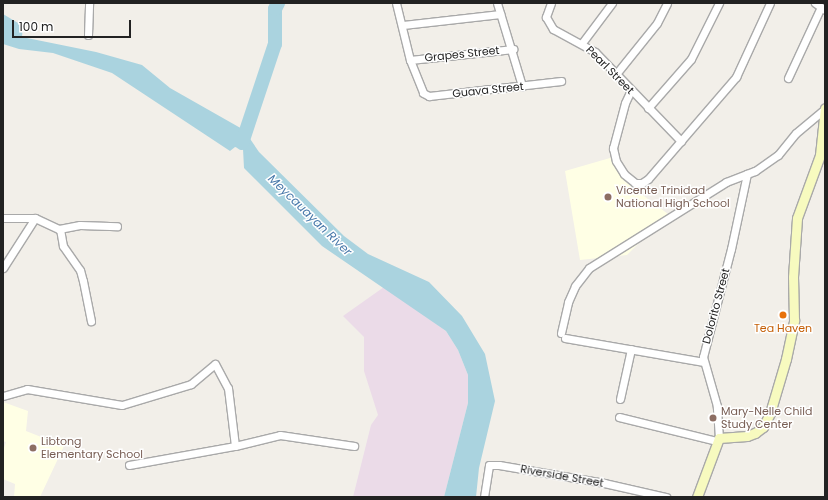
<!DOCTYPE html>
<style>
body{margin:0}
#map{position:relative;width:828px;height:500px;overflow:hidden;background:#f2efe9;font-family:Poppins,sans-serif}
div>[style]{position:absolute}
.industrial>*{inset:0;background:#ebdbe8}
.education>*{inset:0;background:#ffffe5}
.water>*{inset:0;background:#aad3df}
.river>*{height:14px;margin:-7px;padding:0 7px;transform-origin:7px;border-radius:7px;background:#aad3df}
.roads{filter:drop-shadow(1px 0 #a9a9a9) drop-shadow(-1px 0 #a9a9a9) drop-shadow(0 1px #a9a9a9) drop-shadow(0 -1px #a9a9a9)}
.street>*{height:7px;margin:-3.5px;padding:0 3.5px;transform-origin:3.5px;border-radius:3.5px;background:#fff}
.secondary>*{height:9px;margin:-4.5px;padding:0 4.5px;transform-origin:4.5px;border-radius:4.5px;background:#f7fabf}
.dots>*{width:11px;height:11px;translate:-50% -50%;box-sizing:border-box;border:2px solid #fff;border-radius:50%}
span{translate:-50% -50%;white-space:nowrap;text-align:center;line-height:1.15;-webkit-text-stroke:3px #fff;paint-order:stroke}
.street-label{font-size:11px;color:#222}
.education-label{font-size:11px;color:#785e54}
.left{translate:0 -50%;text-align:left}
.food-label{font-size:11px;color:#c56008}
.water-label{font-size:12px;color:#4a7aab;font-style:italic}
.frame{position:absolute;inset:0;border:4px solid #222;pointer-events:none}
.scale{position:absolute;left:12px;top:20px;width:119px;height:18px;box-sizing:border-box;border:2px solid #222;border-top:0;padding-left:5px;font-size:12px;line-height:14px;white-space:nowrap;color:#222;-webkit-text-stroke:3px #fff;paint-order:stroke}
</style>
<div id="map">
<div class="industrial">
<div style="clip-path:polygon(384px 287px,446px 331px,458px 350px,468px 375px,468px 403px,444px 497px,353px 497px,371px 425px,378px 415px,364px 371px,364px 337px,343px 316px)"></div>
</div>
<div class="education">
<div style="clip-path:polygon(610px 158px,624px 181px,668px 214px,627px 255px,580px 260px,565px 171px)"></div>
<div style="clip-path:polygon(3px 402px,28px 411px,26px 431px,64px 446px,40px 497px,14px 497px,15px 484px,3px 479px,3px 451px,6px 442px,3px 441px)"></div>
</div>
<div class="water">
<div style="clip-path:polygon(3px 14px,23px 26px,22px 37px,96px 52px,142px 65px,170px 88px,244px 130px,259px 152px,344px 236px,368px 254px,429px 282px,462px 316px,485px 354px,495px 401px,479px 468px,476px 497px,444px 497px,468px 403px,468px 375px,458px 350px,446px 331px,322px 246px,244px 168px,243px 149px,235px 147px,230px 151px,112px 73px,53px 53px,19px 49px,3px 44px)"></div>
</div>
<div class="river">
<div style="left:242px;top:143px;width:104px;rotate:-71.6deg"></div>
<div style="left:275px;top:44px;width:35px;rotate:-90deg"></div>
<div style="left:275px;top:9px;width:7px;rotate:-63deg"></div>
</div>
<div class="roads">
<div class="street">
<div style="left:396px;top:3px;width:59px;rotate:76.2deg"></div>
<div style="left:410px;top:60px;width:35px;rotate:68deg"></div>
<div style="left:423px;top:93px;width:7px;rotate:27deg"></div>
<div style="left:429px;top:96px;width:133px;rotate:-6.5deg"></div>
<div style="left:497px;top:3px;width:87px;rotate:73.2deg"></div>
<div style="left:551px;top:3px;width:15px;rotate:110deg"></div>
<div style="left:546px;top:17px;width:14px;rotate:60deg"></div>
<div style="left:553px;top:29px;width:48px;rotate:28.7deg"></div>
<div style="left:595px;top:52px;width:124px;rotate:46deg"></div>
<div style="left:815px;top:3px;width:12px;rotate:35deg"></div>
<div style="left:403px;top:25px;width:98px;rotate:-6.5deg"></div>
<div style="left:88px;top:35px;width:32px;rotate:-88deg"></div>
<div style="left:582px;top:43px;width:50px;rotate:-53.1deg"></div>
<div style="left:410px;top:60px;width:104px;rotate:-6.1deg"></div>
<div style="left:616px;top:74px;width:65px;rotate:-51.2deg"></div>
<div style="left:657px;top:23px;width:22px;rotate:-63deg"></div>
<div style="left:788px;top:78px;width:78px;rotate:-65.1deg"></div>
<div style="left:631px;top:90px;width:14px;rotate:115deg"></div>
<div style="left:625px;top:103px;width:47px;rotate:104.9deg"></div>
<div style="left:613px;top:148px;width:13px;rotate:77deg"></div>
<div style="left:616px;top:161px;width:15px;rotate:58deg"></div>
<div style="left:624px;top:174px;width:14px;rotate:39deg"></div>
<div style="left:635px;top:183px;width:7px"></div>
<div style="left:642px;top:183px;width:7px;rotate:-34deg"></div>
<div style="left:648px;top:179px;width:135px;rotate:-49.2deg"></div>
<div style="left:736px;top:77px;width:81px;rotate:-65.3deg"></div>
<div style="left:648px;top:108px;width:65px;rotate:-48.7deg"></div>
<div style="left:691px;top:59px;width:63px;rotate:-63.4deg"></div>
<div style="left:3px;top:218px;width:32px"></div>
<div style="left:35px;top:218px;width:26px;rotate:25deg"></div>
<div style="left:59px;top:229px;width:21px;rotate:-11deg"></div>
<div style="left:80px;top:225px;width:37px;rotate:2deg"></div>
<div style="left:60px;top:229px;width:17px;rotate:80deg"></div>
<div style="left:63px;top:246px;width:29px;rotate:55deg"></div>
<div style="left:80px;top:270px;width:11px;rotate:75deg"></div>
<div style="left:83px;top:281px;width:41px;rotate:78.7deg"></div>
<div style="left:3px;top:268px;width:59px;rotate:-57.4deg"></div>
<div style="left:561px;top:333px;width:32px;rotate:-77deg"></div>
<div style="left:568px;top:302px;width:17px;rotate:-66deg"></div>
<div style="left:575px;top:286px;width:23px;rotate:-52deg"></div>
<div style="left:589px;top:268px;width:162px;rotate:-32.1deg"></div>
<div style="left:726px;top:182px;width:31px;rotate:-21deg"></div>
<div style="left:755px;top:171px;width:28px;rotate:-35deg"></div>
<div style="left:778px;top:155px;width:28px;rotate:-51deg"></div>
<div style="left:796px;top:133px;width:38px;rotate:-40deg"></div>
<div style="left:565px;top:338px;width:141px;rotate:9.8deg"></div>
<div style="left:3px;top:396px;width:25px;rotate:-16deg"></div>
<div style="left:27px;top:389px;width:96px;rotate:9.6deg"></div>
<div style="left:122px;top:405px;width:72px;rotate:-16.9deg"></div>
<div style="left:191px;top:384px;width:31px;rotate:-40deg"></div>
<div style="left:215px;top:364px;width:27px;rotate:62deg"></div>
<div style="left:228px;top:388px;width:58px;rotate:83.1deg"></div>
<div style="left:620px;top:399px;width:51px;rotate:-77.6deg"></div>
<div style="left:619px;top:417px;width:101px;rotate:13.8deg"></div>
<div style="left:719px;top:438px;width:32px;rotate:-94deg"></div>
<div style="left:717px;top:406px;width:51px;rotate:-105.9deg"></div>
<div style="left:703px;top:357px;width:112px;rotate:-75.5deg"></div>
<div style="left:731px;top:249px;width:77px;rotate:-78deg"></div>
<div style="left:129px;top:465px;width:108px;rotate:-10.2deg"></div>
<div style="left:235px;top:446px;width:46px;rotate:-13.7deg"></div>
<div style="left:280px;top:435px;width:75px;rotate:8.5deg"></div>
<div style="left:484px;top:497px;width:32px;rotate:-81deg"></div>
<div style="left:489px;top:465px;width:10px"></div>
<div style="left:499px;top:465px;width:107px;rotate:9.7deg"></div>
<div style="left:604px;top:483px;width:64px;rotate:12.7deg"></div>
</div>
<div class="secondary">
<div style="left:697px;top:497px;width:63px;rotate:-69.6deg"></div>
<div style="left:719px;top:438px;width:28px;rotate:-4deg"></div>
<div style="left:747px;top:436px;width:9px;rotate:-21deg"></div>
<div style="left:755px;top:433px;width:10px;rotate:-37deg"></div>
<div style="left:763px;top:427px;width:16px;rotate:-63deg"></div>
<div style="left:770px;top:413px;width:56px;rotate:-73.5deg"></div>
<div style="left:786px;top:359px;width:40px;rotate:-78deg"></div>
<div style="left:794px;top:320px;width:43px;rotate:-91.3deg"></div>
<div style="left:793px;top:277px;width:59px;rotate:-86.1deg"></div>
<div style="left:797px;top:218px;width:67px;rotate:-69.9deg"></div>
<div style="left:820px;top:155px;width:47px;rotate:-83.9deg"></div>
</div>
</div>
<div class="dots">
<div style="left:608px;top:197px;background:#8d6e63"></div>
<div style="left:783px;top:315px;background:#e8710a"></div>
<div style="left:713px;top:418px;background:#8d6e63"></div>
<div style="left:33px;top:448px;background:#8d6e63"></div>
</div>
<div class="street-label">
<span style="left:462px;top:54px;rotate:-6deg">Grapes Street</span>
<span style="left:610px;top:70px;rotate:45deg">Pearl Street</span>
<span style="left:488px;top:90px;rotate:-6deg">Guava Street</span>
<span style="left:716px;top:306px;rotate:-75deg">Dolorito Street</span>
<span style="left:562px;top:476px;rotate:10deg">Riverside Street</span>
</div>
<div class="education-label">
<span class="left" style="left:616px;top:197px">Vicente Trinidad<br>National High School</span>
<span class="left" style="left:721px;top:418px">Mary-Nelle Child<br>Study Center</span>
<span class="left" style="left:41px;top:448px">Libtong<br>Elementary School</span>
</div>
<div class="food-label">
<span style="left:783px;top:328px">Tea Haven</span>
</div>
<div class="water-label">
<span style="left:310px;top:215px;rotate:44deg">Meycauayan River</span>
</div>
<div class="frame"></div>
<div class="scale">100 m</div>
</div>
